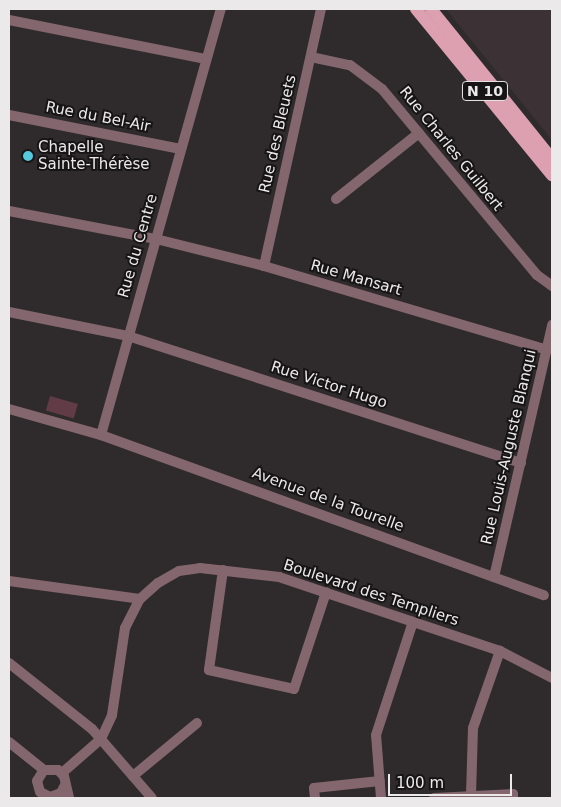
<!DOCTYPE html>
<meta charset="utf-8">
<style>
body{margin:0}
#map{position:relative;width:561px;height:807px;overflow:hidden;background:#2f2b2c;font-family:"DejaVu Sans",sans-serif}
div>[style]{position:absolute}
.built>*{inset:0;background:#3c3134}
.green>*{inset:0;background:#613b46;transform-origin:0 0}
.minor>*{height:10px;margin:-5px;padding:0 5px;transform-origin:5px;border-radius:5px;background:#84676e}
.major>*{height:12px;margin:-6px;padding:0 6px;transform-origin:6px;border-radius:6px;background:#dca0b1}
.dots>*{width:14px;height:14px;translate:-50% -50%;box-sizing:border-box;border:2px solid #161414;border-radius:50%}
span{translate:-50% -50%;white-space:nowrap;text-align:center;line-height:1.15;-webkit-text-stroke:4px #161414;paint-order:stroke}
.shield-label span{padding:1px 4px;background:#161414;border:1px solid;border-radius:4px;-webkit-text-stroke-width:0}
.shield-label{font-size:14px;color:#ece9ea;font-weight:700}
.street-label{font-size:15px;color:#ece9ea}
.poi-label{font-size:15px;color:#ece9ea}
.left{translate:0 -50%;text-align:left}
.frame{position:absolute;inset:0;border:10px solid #ece9ea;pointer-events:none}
.scale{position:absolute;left:388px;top:774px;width:124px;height:22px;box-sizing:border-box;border:2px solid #ece9ea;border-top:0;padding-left:6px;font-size:15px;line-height:18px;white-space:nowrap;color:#ece9ea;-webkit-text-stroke:4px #161414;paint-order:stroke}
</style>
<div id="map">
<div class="built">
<div style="clip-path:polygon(446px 9px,552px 9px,552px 140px)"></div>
</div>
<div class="green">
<div style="left:50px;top:396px;width:29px;height:15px;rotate:16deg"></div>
</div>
<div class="minor">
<div style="left:9px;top:20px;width:201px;rotate:11.2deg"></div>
<div style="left:311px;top:57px;width:40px;rotate:12deg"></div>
<div style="left:350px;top:65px;width:40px;rotate:37deg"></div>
<div style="left:382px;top:89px;width:242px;rotate:50.2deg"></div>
<div style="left:537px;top:275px;width:19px;rotate:36deg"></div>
<div style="left:9px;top:115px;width:175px;rotate:11.2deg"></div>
<div style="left:336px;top:199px;width:106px;rotate:-38.5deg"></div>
<div style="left:9px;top:211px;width:150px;rotate:10.8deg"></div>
<div style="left:156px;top:239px;width:111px;rotate:14deg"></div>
<div style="left:264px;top:266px;width:295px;rotate:16.5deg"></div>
<div style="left:264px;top:266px;width:263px;rotate:-77.5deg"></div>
<div style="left:9px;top:312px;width:121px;rotate:11.4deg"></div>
<div style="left:128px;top:336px;width:413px;rotate:17.9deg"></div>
<div style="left:9px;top:409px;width:96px;rotate:15.8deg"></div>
<div style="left:101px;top:435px;width:471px;rotate:19.9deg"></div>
<div style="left:101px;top:435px;width:443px;rotate:-74.3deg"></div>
<div style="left:223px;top:570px;width:101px;rotate:98deg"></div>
<div style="left:209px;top:670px;width:87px;rotate:12.6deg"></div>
<div style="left:294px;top:689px;width:102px;rotate:-71.7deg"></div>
<div style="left:494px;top:577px;width:259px;rotate:-77deg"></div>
<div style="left:9px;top:581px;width:132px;rotate:7.8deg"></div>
<div style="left:9px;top:663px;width:106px;rotate:38.5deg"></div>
<div style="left:92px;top:729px;width:91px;rotate:49deg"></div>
<div style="left:9px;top:742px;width:45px;rotate:38.7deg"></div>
<div style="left:62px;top:773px;width:52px;rotate:-41.1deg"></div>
<div style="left:101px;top:739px;width:26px;rotate:-65deg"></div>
<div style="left:112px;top:715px;width:88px;rotate:-81.5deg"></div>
<div style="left:125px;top:628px;width:33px;rotate:-63deg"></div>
<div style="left:140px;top:599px;width:24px;rotate:-42deg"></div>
<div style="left:158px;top:583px;width:24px;rotate:-30deg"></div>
<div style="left:179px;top:571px;width:21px;rotate:-8deg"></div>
<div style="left:200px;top:568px;width:80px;rotate:6.5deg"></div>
<div style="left:279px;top:577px;width:233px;rotate:18.5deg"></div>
<div style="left:500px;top:651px;width:59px;rotate:27.4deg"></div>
<div style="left:133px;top:776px;width:83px;rotate:-39.6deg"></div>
<div style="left:65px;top:785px;width:9px;rotate:117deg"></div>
<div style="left:61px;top:793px;width:12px;rotate:160deg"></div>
<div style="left:50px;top:797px;width:11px;rotate:-153deg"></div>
<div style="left:40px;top:792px;width:11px;rotate:-105deg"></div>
<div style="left:37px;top:781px;width:13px;rotate:-58deg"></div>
<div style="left:44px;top:770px;width:14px"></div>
<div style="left:58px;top:770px;width:8px;rotate:45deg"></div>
<div style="left:64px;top:776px;width:23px;rotate:77deg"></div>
<div style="left:471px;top:795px;width:67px;rotate:-88.3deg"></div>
<div style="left:473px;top:728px;width:82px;rotate:-70.7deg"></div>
<div style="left:315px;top:798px;width:10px;rotate:-96deg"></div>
<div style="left:314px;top:788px;width:66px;rotate:-6.1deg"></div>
<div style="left:381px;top:798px;width:63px;rotate:-94.5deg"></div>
<div style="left:376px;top:735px;width:119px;rotate:-71.9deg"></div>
<div style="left:434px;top:798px;width:79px;rotate:-2.9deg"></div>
<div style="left:513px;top:794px;width:4px;rotate:90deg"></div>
</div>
<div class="major">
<div style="left:416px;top:9px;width:215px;rotate:50.7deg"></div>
<div style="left:431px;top:9px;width:193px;rotate:51.1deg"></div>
</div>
<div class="dots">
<div style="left:28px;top:156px;background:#55cadf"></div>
</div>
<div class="shield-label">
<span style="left:485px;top:91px">N 10</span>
</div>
<div class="street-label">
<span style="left:98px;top:117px;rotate:11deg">Rue du Bel-Air</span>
<span style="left:278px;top:134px;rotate:-77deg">Rue des Bleuets</span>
<span style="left:451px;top:149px;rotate:51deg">Rue Charles Guilbert</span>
<span style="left:138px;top:246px;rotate:-74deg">Rue du Centre</span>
<span style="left:356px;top:278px;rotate:16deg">Rue Mansart</span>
<span style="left:329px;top:385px;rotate:18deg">Rue Victor Hugo</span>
<span style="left:509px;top:447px;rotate:-77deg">Rue Louis-Auguste Blanqui</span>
<span style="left:328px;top:500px;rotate:20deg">Avenue de la Tourelle</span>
<span style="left:371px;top:593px;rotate:18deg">Boulevard des Templiers</span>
</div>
<div class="poi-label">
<span class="left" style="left:38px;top:156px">Chapelle<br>Sainte-Thérèse</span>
</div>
<div class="frame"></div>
<div class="scale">100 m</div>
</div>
